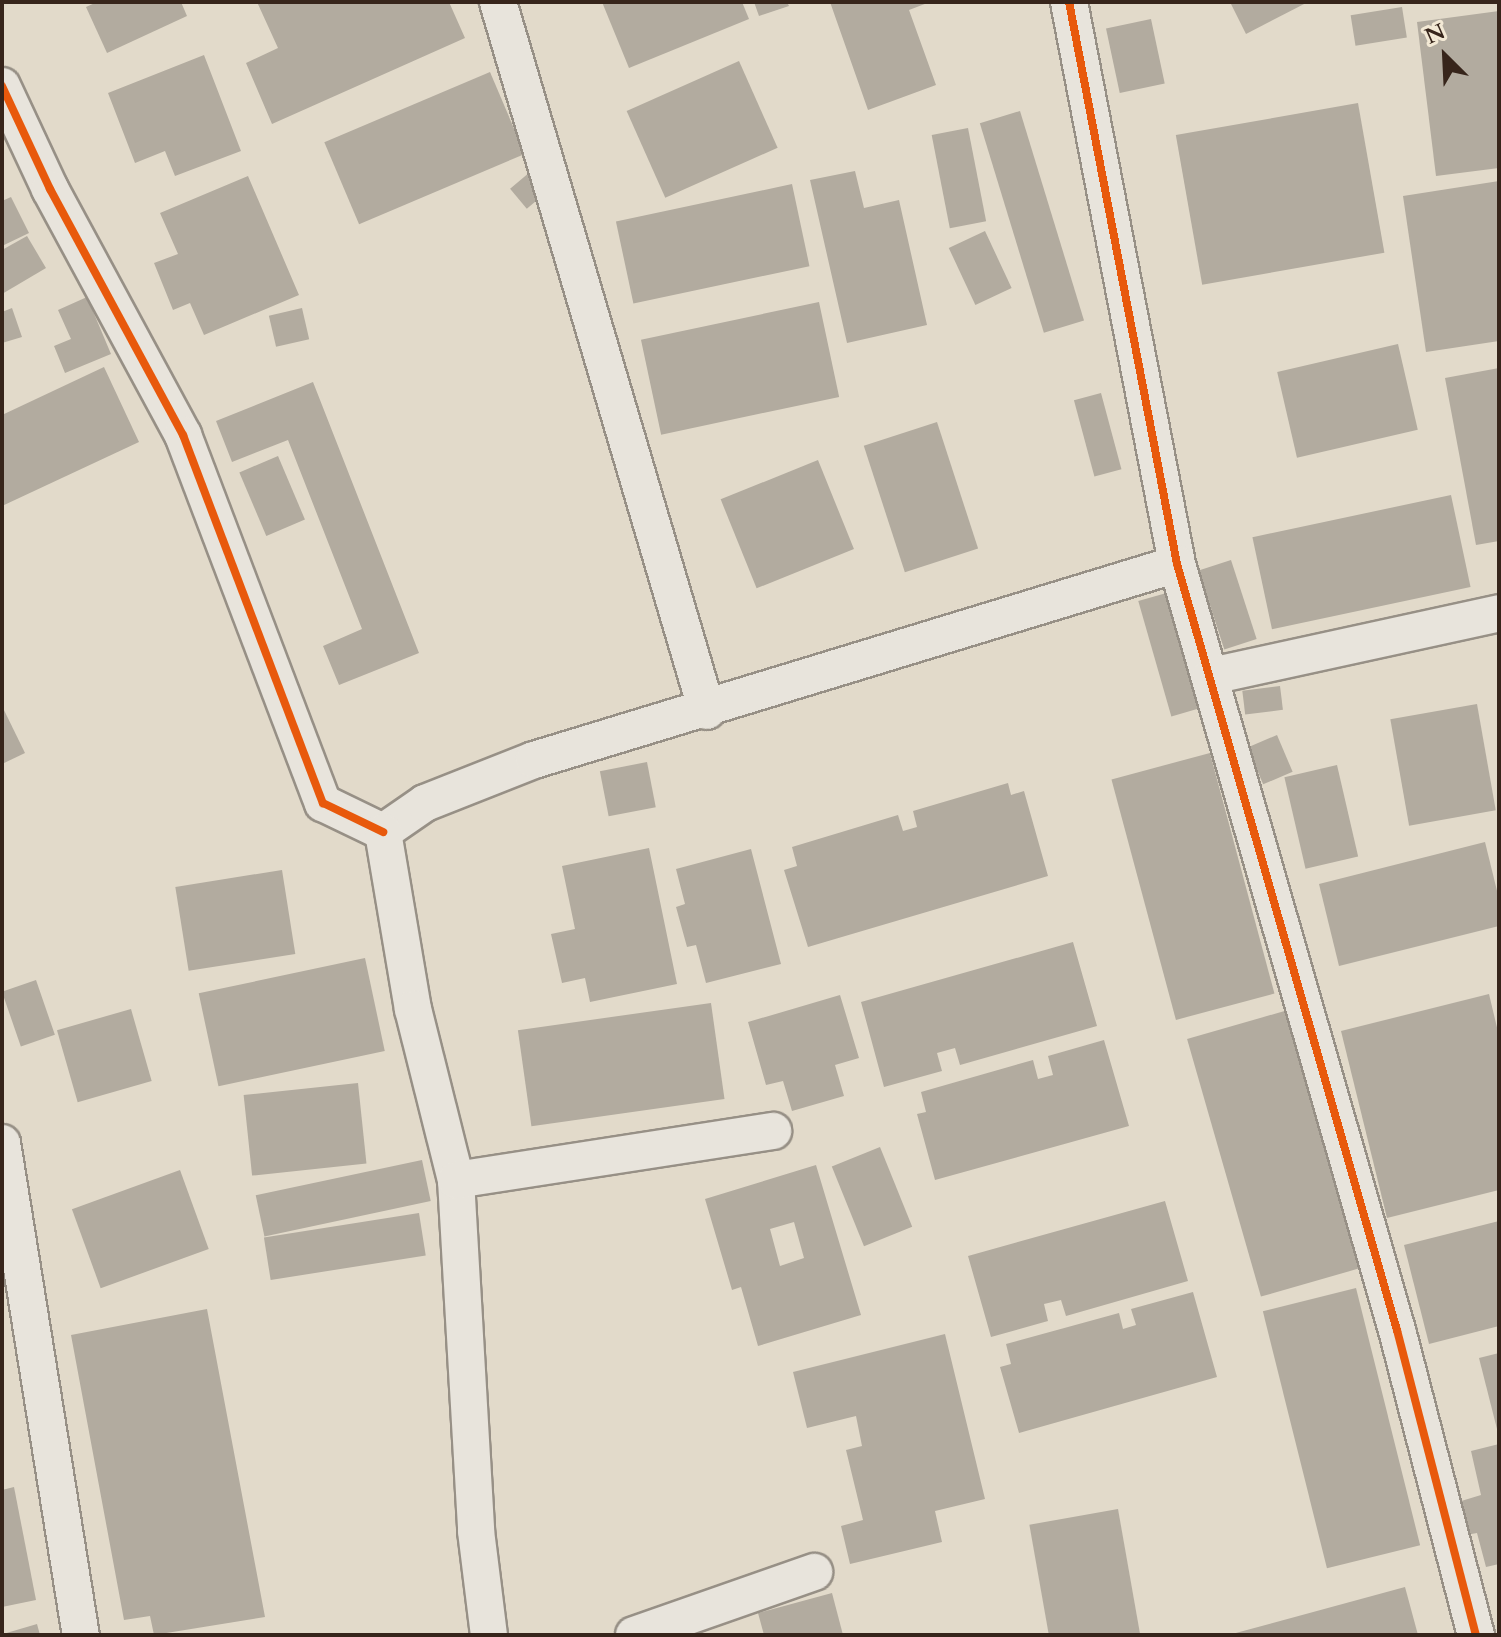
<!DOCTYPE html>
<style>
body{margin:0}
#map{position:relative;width:1501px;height:1637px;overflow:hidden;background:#e2daca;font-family:Cardo,serif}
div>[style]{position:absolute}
.building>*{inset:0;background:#b2ab9f;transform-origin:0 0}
.roads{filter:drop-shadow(2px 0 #979086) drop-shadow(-2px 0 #979086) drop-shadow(0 2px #979086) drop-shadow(0 -2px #979086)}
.street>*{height:36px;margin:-18px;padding:0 18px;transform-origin:18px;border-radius:18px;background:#e8e4dc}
.cycleway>*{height:8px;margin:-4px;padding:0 4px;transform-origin:4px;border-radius:4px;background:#e8590c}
span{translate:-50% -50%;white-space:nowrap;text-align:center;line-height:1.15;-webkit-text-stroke:6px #f3e9d5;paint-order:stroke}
.frame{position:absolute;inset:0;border:4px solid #37251b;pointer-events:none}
.north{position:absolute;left:1405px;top:16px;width:80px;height:80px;-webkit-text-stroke:6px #f3e9d5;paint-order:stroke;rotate:336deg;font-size:22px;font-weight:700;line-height:32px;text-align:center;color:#37251b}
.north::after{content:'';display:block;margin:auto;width:28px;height:36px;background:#37251b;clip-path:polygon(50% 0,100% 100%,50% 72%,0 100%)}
</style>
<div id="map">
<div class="building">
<div style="clip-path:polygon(97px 2px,181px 2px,187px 16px,107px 53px,86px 7px)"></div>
<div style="clip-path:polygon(257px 2px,449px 2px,465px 38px,272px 124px,246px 63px,278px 48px)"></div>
<div style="clip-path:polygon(602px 2px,742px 2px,749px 19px,629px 68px)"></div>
<div style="clip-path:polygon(754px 2px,787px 2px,789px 6px,759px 16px)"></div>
<div style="clip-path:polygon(830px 2px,930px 2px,909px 10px,936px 85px,868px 110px)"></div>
<div style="clip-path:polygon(1230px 2px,1308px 2px,1246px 34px)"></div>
<div style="left:1402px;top:7px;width:31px;height:52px;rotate:81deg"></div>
<div style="clip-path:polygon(1499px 11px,1499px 168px,1436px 176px,1417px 22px)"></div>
<div style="left:1151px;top:19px;width:66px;height:46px;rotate:78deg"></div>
<div style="clip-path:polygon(204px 55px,241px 151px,175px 176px,165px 151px,135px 163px,108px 93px)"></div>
<div style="left:739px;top:61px;width:95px;height:123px;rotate:66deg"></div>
<div style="left:490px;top:72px;width:89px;height:180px;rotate:67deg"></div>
<div style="left:1358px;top:103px;width:152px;height:185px;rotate:80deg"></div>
<div style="left:1020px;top:111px;width:219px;height:42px;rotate:73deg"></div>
<div style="left:968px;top:128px;width:95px;height:37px;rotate:79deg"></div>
<div style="clip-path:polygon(855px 171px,864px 208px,899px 200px,927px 325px,847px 343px,810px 180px)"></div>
<div style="left:530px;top:172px;width:26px;height:26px;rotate:50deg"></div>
<div style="clip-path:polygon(248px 176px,299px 295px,204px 335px,190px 303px,173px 310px,154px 263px,178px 254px,160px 213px)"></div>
<div style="clip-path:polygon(1499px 181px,1499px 341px,1426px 352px,1403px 196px)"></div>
<div style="left:792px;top:184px;width:84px;height:180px;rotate:78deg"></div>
<div style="clip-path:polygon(11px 197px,29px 233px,2px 246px,2px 201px)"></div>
<div style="left:985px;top:231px;width:63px;height:40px;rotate:65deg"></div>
<div style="clip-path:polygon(27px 236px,46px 268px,2px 294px,2px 250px)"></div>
<div style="clip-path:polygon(87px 297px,111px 354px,65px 373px,54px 346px,71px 339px,58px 310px)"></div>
<div style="left:819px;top:302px;width:97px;height:182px;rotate:78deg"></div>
<div style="clip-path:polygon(12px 308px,22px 337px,2px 343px,2px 312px)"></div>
<div style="left:302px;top:308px;width:32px;height:34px;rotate:77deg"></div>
<div style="left:1398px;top:344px;width:88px;height:124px;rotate:77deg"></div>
<div style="clip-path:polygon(104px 367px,139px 442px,2px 506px,2px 415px)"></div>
<div style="clip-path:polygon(1499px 368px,1499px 541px,1476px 545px,1445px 378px)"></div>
<div style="clip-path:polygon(313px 382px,419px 653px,339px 685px,323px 646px,362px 629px,288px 440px,232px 462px,216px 421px)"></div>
<div style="left:1101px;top:393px;width:79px;height:28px;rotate:75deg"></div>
<div style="left:937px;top:422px;width:133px;height:77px;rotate:72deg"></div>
<div style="left:278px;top:456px;width:69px;height:42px;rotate:67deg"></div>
<div style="left:818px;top:460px;width:96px;height:105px;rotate:68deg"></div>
<div style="left:1451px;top:495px;width:94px;height:203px;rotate:78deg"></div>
<div style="left:1231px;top:560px;width:83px;height:34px;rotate:72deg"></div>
<div style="left:1170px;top:592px;width:120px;height:33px;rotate:74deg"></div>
<div style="left:1280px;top:686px;width:24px;height:38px;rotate:83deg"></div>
<div style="left:1477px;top:704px;width:108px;height:88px;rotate:80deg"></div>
<div style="clip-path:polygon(2px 706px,25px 753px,2px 764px)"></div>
<div style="left:1277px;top:735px;width:40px;height:32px;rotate:67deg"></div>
<div style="left:1210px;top:753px;width:249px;height:102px;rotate:75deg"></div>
<div style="left:647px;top:762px;width:46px;height:48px;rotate:79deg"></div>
<div style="left:1337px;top:765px;width:94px;height:54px;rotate:77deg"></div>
<div style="clip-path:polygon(1008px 783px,1011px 795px,1024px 791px,1048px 876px,808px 947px,784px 870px,797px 866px,792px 847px,898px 815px,903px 831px,917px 827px,913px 811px)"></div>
<div style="clip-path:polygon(1485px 842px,1499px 899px,1499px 926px,1339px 966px,1319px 884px)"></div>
<div style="clip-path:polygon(649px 848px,677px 984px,590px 1002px,585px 978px,562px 983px,551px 934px,575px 929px,562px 866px)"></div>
<div style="clip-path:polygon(751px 849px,781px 964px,706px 983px,696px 945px,687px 947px,676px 907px,685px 904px,676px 869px)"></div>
<div style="left:282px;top:870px;width:85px;height:108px;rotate:81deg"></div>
<div style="clip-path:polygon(1073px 942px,1097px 1026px,960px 1065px,955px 1048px,937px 1053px,942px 1071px,884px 1087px,861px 1002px)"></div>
<div style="left:365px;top:958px;width:95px;height:170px;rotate:78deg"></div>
<div style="left:36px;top:980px;width:58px;height:36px;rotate:71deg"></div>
<div style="clip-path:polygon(1489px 994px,1499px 1036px,1499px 1190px,1387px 1218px,1341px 1031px)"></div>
<div style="clip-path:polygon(840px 995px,859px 1058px,835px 1065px,844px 1096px,792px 1111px,783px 1081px,766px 1085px,748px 1022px)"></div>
<div style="left:711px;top:1003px;width:97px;height:195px;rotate:82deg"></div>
<div style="left:131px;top:1009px;width:75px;height:77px;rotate:74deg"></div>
<div style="left:1288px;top:1010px;width:268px;height:105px;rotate:74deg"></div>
<div style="clip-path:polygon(1104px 1040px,1129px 1126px,935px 1180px,917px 1114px,926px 1112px,921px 1092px,1033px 1060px,1038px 1079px,1053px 1075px,1048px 1056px)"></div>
<div style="left:358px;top:1083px;width:81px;height:115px;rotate:84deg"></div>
<div style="left:880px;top:1147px;width:86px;height:52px;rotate:68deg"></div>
<div style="left:422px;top:1160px;width:42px;height:170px;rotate:78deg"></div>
<div style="clip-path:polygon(evenodd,816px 1165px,861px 1315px,758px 1346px,741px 1287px,732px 1290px,705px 1199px,816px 1165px,794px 1222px,804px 1258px,780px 1266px,770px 1229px,794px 1222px)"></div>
<div style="left:180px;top:1170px;width:84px;height:115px;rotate:70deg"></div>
<div style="clip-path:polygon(1165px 1201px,1188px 1281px,1066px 1316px,1061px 1300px,1044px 1304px,1048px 1321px,991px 1337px,968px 1256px)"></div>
<div style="left:419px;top:1213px;width:43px;height:157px;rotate:81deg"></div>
<div style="clip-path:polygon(1499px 1221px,1499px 1326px,1429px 1344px,1404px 1245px)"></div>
<div style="left:1356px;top:1288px;width:265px;height:96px;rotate:76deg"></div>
<div style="clip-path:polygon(1193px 1292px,1217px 1377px,1019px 1433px,1000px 1367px,1011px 1364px,1006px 1344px,1119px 1313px,1123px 1329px,1136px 1325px,1131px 1309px)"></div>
<div style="clip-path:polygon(207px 1309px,265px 1617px,154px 1635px,150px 1616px,124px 1620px,71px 1335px)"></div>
<div style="clip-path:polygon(945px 1334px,985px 1499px,935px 1511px,942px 1542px,850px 1564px,841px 1526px,863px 1520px,846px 1450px,862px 1446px,856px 1416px,807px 1428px,793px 1372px)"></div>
<div style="clip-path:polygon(1499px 1353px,1499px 1433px,1498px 1433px,1479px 1358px)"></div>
<div style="clip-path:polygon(1499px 1444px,1499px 1564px,1486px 1567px,1477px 1533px,1466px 1535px,1458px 1502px,1481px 1495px,1471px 1451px)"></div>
<div style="clip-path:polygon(14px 1487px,36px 1600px,2px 1607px,2px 1490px)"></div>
<div style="left:1118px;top:1509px;width:128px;height:90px;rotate:80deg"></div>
<div style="clip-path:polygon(1405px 1587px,1418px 1635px,1232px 1635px,1232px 1634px)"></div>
<div style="clip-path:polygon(832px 1593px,843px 1635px,764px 1635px,758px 1613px)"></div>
<div style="clip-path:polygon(37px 1624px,40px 1635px,3px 1635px,3px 1634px)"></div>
</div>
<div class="roads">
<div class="street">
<div style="left:498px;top:2px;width:739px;rotate:73.58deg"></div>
<div style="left:1069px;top:2px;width:572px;rotate:79.12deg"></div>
<div style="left:1177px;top:564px;width:797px;rotate:73.98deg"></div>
<div style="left:1397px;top:1330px;width:315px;rotate:75.5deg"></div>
<div style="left:2px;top:86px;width:114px;rotate:65deg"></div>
<div style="left:50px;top:189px;width:280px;rotate:61.6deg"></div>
<div style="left:183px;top:435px;width:394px;rotate:69.2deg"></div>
<div style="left:323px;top:803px;width:67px;rotate:25.8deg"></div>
<div style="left:1211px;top:676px;width:295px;rotate:-12.3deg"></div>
<div style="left:383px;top:832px;width:51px;rotate:-34.6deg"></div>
<div style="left:425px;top:803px;width:117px;rotate:-21.5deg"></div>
<div style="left:534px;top:760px;width:672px;rotate:-16.95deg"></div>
<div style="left:383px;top:832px;width:180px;rotate:80.4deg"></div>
<div style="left:413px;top:1009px;width:176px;rotate:75.9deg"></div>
<div style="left:456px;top:1180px;width:352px;rotate:86.7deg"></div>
<div style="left:476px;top:1531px;width:105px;rotate:82.9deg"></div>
<div style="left:2px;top:1143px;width:498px;rotate:80.9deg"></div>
<div style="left:456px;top:1180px;width:321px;rotate:-8.8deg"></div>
<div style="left:634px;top:1635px;width:191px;rotate:-19.3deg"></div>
</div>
</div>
<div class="cycleway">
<div style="left:1069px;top:2px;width:572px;rotate:79.12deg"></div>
<div style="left:1177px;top:564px;width:797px;rotate:73.98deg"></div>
<div style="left:1397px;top:1330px;width:315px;rotate:75.5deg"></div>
<div style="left:2px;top:86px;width:114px;rotate:65deg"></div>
<div style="left:50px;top:189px;width:280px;rotate:61.6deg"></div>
<div style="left:183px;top:435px;width:394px;rotate:69.2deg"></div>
<div style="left:323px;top:803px;width:67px;rotate:25.8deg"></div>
</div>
<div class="frame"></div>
<div class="north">N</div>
</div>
